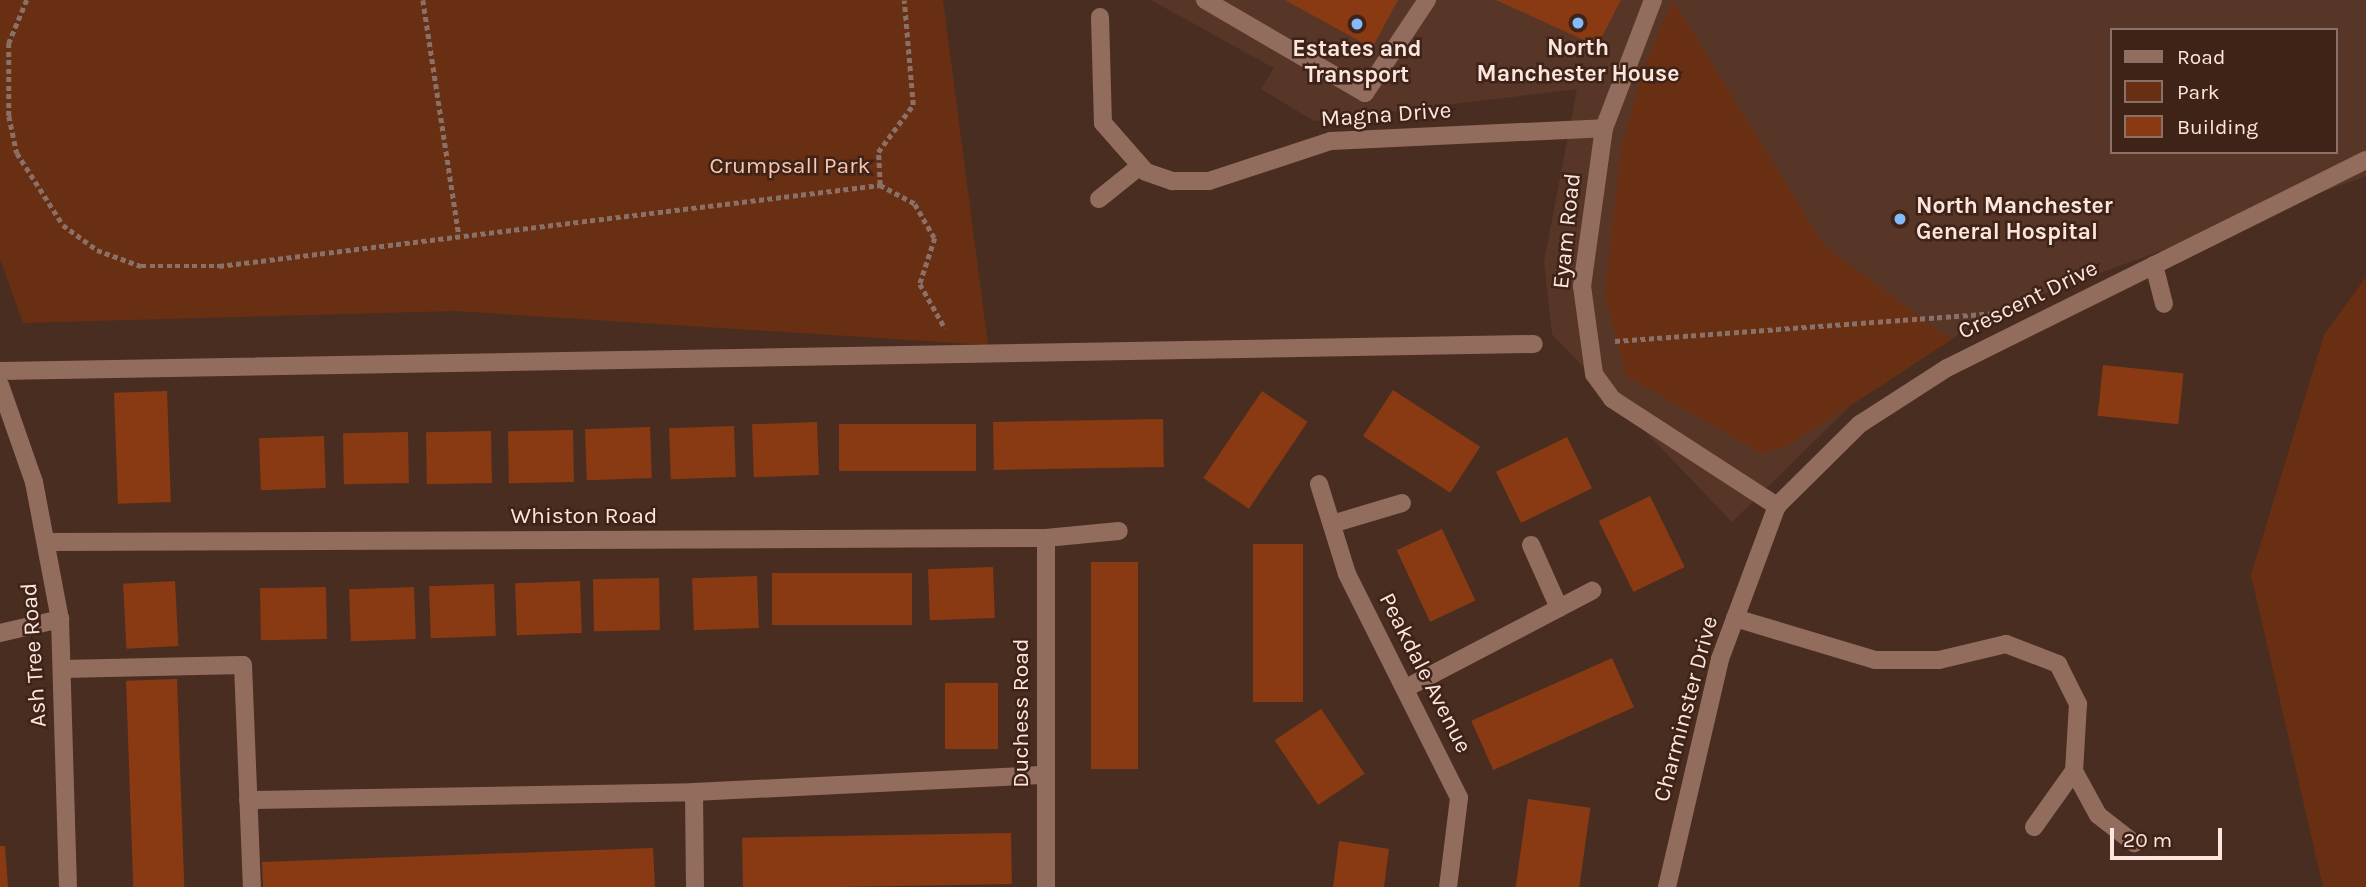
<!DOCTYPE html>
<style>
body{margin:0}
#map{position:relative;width:2366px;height:887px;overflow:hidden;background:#4a2d21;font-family:Karla,sans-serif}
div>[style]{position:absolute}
.built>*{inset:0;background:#583627}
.green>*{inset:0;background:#692f13}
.building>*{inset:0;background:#893a12;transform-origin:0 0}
.path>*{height:4.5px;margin-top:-2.25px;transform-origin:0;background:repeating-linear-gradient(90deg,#8a7066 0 5px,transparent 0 8.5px)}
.minor>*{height:18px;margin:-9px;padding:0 9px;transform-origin:9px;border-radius:9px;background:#926d5d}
.dots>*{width:19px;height:19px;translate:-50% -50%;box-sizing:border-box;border:4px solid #3f2317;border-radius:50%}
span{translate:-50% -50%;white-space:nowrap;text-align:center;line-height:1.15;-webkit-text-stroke:5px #3f2317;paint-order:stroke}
.poi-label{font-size:23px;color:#fbe7e0;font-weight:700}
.left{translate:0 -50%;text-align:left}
.street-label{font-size:23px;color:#fbe7e0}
.park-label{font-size:23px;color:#f7c8b5}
.legend{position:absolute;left:2110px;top:28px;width:228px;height:126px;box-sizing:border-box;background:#3f2317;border:2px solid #8a7167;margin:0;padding:9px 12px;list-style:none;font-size:21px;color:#fbe7e0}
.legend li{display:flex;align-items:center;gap:14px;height:35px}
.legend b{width:35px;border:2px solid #8a7167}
.scale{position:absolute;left:2110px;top:828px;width:112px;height:32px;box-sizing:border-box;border:4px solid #fbe7e0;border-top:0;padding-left:9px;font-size:21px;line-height:24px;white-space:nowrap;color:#fbe7e0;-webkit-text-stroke:5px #3f2317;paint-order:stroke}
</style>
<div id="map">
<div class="built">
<div style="clip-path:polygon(evenodd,1151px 0,2366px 0,2366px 176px,1993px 312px,1850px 406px,1732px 522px,1552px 334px,1544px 262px,1577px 89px,1314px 121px,1261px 89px,1274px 68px,1151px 0,2112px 30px,2336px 30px,2336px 152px,2112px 152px,2112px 30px)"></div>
</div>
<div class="green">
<div style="clip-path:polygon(0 0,943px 0,988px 345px,455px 311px,23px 323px,0 259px)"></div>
<div style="clip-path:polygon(1673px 0,1824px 245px,1951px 340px,1784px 448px,1761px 453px,1626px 376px,1605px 294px,1621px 149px,1644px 66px)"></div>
<div style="clip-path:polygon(2366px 277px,2366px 887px,2323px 887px,2251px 575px,2324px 335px)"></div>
</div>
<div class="building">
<div style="clip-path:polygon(1285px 0,1398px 0,1372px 48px)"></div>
<div style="clip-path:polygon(1496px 0,1621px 0,1597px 46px)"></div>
<div style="left:2103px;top:365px;width:81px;height:51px;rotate:6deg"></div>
<div style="left:1393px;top:390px;width:104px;height:55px;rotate:33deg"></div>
<div style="left:167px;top:391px;width:111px;height:53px;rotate:88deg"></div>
<div style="left:1262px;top:391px;width:55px;height:105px;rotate:34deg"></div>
<div style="left:1163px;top:419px;width:48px;height:170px;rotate:89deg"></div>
<div style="left:817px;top:422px;width:53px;height:65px;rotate:88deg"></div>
<div style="left:976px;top:424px;width:47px;height:137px;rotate:90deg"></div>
<div style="left:734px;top:426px;width:51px;height:65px;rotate:88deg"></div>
<div style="left:650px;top:427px;width:51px;height:65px;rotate:88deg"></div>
<div style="left:573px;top:430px;width:52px;height:65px;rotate:89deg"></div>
<div style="left:491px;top:431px;width:52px;height:65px;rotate:89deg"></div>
<div style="left:408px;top:432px;width:51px;height:65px;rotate:89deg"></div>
<div style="left:324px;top:436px;width:52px;height:65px;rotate:88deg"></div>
<div style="left:1567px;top:437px;width:57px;height:79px;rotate:64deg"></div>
<div style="left:1650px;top:496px;width:79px;height:57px;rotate:64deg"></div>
<div style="left:1442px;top:529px;width:79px;height:50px;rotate:65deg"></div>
<div style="left:1253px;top:544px;width:50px;height:158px"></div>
<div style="left:1091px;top:562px;width:47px;height:207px"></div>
<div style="left:993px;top:567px;width:51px;height:65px;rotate:88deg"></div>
<div style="left:772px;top:573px;width:140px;height:52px"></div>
<div style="left:757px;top:576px;width:52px;height:65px;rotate:88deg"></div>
<div style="left:659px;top:578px;width:52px;height:66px;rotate:89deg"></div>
<div style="left:175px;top:581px;width:65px;height:52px;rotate:87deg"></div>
<div style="left:580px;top:581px;width:52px;height:65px;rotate:88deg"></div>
<div style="left:494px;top:584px;width:52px;height:65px;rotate:88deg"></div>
<div style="left:326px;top:587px;width:52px;height:66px;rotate:89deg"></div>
<div style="left:414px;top:587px;width:52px;height:65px;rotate:88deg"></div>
<div style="left:1612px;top:658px;width:54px;height:154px;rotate:66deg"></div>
<div style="left:177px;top:679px;width:208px;height:51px;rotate:88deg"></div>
<div style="left:998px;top:683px;width:66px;height:53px;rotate:90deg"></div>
<div style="left:1321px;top:709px;width:78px;height:56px;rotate:56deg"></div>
<div style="left:1528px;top:799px;width:63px;height:89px;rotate:8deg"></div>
<div style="left:1011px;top:833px;width:51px;height:269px;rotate:89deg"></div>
<div style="clip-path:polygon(1339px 841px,1389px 849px,1384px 887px,1333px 887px)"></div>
<div style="clip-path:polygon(0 846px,5px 846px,8px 887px,0 887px)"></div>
<div style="clip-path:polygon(653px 848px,655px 887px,263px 887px,262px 862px)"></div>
</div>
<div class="path">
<div style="left:27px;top:0;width:47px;rotate:112.7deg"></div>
<div style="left:9px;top:43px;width:73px;rotate:90deg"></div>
<div style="left:9px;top:116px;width:38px;rotate:78deg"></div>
<div style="left:17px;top:153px;width:85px;rotate:57.4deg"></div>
<div style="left:63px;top:225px;width:42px;rotate:36.3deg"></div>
<div style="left:97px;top:250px;width:47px;rotate:20deg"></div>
<div style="left:141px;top:266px;width:78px"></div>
<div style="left:219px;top:266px;width:666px;rotate:-6.99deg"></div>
<div style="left:880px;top:185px;width:33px;rotate:-93deg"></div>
<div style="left:878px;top:152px;width:59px;rotate:-53.3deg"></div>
<div style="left:913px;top:105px;width:105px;rotate:-94.9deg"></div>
<div style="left:423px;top:0;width:237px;rotate:81.3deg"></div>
<div style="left:880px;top:185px;width:40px;rotate:28deg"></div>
<div style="left:915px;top:204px;width:39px;rotate:60deg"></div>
<div style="left:935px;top:238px;width:48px;rotate:108.1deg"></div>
<div style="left:920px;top:284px;width:51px;rotate:60.4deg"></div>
<div style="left:1615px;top:341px;width:380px;rotate:-4.2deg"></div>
</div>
<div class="minor">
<div style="left:1205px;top:0;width:185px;rotate:30.2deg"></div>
<div style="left:1365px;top:93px;width:112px;rotate:-56.3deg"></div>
<div style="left:1653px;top:0;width:137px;rotate:110.9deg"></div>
<div style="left:1604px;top:128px;width:160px;rotate:97.9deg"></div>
<div style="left:1582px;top:286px;width:89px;rotate:82.2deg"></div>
<div style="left:1594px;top:374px;width:31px;rotate:54deg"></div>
<div style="left:1612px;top:399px;width:197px;rotate:33deg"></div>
<div style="left:1100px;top:17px;width:106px;rotate:88.4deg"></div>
<div style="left:1103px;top:123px;width:65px;rotate:48.7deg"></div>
<div style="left:1146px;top:172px;width:28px;rotate:19deg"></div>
<div style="left:1172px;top:181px;width:37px"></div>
<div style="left:1209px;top:181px;width:128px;rotate:-18.2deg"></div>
<div style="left:1331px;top:141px;width:273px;rotate:-2.7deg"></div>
<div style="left:1099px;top:199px;width:53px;rotate:-38.8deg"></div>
<div style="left:2154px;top:265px;width:40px;rotate:75.6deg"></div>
<div style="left:0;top:371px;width:1534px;rotate:-1.01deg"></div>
<div style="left:0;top:385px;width:103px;rotate:70.7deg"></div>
<div style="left:34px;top:482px;width:139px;rotate:79.3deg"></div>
<div style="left:60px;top:619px;width:268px;rotate:88.3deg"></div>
<div style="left:1319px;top:484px;width:94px;rotate:72.7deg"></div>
<div style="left:1347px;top:574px;width:250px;rotate:63.4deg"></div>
<div style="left:1459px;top:798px;width:90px;rotate:97deg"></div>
<div style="left:1332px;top:524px;width:73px;rotate:-16.7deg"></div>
<div style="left:1046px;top:538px;width:349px;rotate:90deg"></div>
<div style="left:48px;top:542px;width:998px;rotate:-0.23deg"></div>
<div style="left:1046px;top:538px;width:73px;rotate:-5.5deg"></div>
<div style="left:1531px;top:545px;width:69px;rotate:66deg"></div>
<div style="left:1735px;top:618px;width:146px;rotate:16.7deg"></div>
<div style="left:1875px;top:660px;width:64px"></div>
<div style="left:1939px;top:660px;width:69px;rotate:-13.4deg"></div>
<div style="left:2006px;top:644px;width:56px;rotate:21deg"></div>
<div style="left:2058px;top:664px;width:45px;rotate:63.4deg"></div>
<div style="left:2078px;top:704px;width:67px;rotate:93.4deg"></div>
<div style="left:2074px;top:771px;width:50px;rotate:61.4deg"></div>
<div style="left:2098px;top:815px;width:46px;rotate:37.9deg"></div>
<div style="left:0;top:633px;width:62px;rotate:-13.1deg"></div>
<div style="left:62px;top:669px;width:181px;rotate:-1.3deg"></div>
<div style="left:243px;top:665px;width:222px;rotate:87.7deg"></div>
<div style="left:1408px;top:687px;width:208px;rotate:-27.6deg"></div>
<div style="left:694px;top:792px;width:95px;rotate:89.4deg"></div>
<div style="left:248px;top:800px;width:446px;rotate:-1deg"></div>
<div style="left:694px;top:792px;width:352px;rotate:-2.8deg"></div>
<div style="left:2034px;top:827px;width:69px;rotate:-54.5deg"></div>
<div style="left:1667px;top:887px;width:234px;rotate:-76.9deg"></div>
<div style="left:1720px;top:659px;width:163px;rotate:-69.6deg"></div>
<div style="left:1777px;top:506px;width:117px;rotate:-44.7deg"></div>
<div style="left:1860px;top:424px;width:103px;rotate:-32.8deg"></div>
<div style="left:1947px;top:368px;width:468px;rotate:-26.4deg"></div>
</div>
<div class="dots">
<div style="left:1578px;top:23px;background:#86bbfb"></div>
<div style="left:1357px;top:24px;background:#86bbfb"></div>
<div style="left:1900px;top:219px;background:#86bbfb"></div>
</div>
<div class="poi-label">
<span style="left:1578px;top:61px">North<br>Manchester House</span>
<span style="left:1357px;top:62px">Estates and<br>Transport</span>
<span class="left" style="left:1916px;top:219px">North Manchester<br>General Hospital</span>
</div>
<div class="street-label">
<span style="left:1386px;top:115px;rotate:-4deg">Magna Drive</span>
<span style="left:1567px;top:231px;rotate:-84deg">Eyam Road</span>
<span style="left:2028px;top:300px;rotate:-26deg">Crescent Drive</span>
<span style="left:584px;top:516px">Whiston Road</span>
<span style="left:34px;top:655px;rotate:-94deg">Ash Tree Road</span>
<span style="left:1425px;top:673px;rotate:63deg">Peakdale Avenue</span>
<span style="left:1686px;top:709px;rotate:-75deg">Charminster Drive</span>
<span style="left:1021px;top:713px;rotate:-90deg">Duchess Road</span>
</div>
<div class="park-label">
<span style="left:790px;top:166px">Crumpsall Park</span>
</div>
<ul class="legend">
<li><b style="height:9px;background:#926d5d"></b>Road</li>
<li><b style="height:19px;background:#692f13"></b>Park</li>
<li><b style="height:19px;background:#893a12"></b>Building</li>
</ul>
<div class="scale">20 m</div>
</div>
